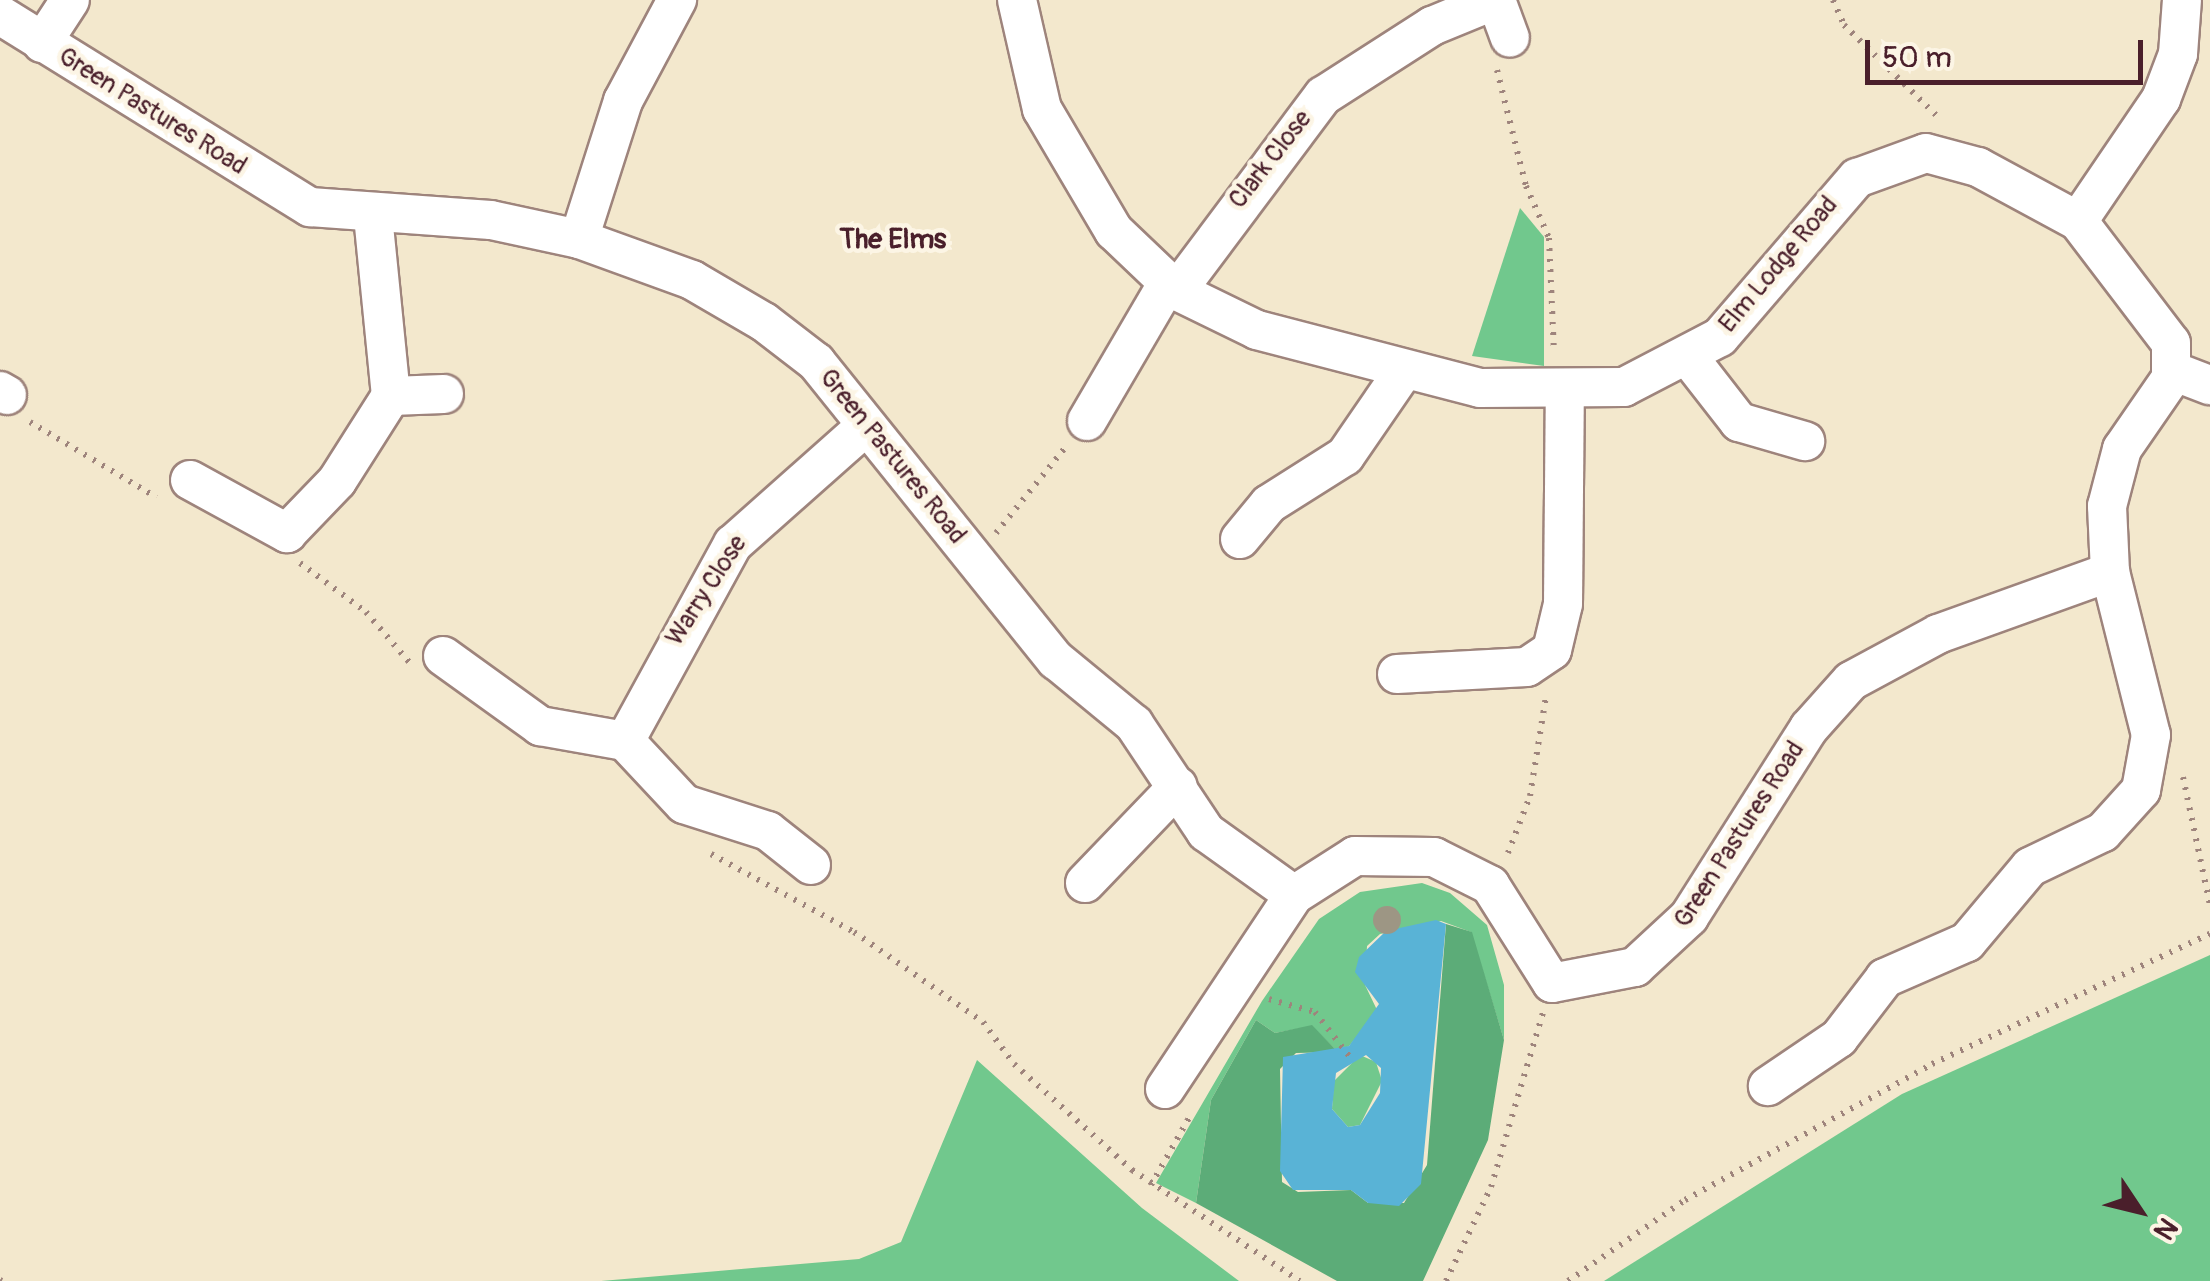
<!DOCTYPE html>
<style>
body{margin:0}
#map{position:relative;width:2210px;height:1281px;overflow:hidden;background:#f3e8cd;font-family:Pangolin,sans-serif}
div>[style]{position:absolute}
.green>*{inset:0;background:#71c88d}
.forest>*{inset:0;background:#5cac78}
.water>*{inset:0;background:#59b3d6}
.path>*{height:6px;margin-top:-3px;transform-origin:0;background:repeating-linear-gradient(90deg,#9e847c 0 2.5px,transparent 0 10.5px)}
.roads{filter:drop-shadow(2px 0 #9e847c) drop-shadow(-2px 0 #9e847c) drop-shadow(0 2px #9e847c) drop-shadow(0 -2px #9e847c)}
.minor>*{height:38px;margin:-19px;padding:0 19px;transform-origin:19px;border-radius:19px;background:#fff}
.trees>*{width:28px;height:28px;margin:-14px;border-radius:50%;background:#9d9684}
span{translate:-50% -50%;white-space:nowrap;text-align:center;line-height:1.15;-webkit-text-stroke:9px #fcf5e5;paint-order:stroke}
.street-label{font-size:25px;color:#4a1f2b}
.neighbourhood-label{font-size:28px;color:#4a1f2b;font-weight:700}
.north{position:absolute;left:2090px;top:1161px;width:100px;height:100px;-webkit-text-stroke:8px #fcf5e5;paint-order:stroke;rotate:125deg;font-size:28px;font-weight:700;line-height:40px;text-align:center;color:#4a1f2b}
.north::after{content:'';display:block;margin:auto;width:35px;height:45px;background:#4a1f2b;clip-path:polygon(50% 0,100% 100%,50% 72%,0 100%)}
.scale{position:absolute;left:1865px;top:40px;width:278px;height:45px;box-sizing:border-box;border:5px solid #4a1f2b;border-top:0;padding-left:12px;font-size:30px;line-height:35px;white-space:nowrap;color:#4a1f2b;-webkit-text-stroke:8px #fcf5e5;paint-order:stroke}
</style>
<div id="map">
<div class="green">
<div style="clip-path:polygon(1520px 208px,1544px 237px,1544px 366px,1472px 356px)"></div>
<div style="clip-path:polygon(1422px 883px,1450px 893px,1487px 925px,1504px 985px,1504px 1040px,1471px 932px,1441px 921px,1380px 934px,1367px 946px,1365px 985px,1378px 1012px,1349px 1046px,1338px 1052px,1312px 1026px,1275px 1033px,1256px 1020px,1211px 1100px,1196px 1203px,1156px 1183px,1262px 1001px,1319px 919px,1360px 892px)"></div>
<div style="clip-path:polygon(2210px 955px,2210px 1281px,1604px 1281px,1902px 1094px)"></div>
<div style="clip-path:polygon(1360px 1055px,1376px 1062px,1382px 1081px,1360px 1125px,1348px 1127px,1332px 1109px,1334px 1081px)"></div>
<div style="clip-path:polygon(977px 1060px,1142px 1208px,1239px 1281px,601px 1281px,859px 1259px,901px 1242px)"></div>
</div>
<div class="forest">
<div style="clip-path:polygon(1446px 924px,1472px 932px,1504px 1040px,1488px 1140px,1423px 1281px,1337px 1281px,1196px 1203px,1211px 1100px,1256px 1020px,1275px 1033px,1312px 1025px,1338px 1052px,1296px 1053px,1280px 1069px,1282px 1182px,1298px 1192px,1351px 1190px,1368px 1203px,1404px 1203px,1427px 1165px)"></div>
</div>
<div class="water">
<div style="clip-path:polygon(evenodd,1436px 920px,1446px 924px,1421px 1184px,1399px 1206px,1368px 1203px,1351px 1190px,1293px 1190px,1280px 1171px,1283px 1057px,1349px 1046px,1379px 1004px,1355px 972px,1359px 957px,1386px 931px,1436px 920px,1366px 1055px,1381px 1068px,1380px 1093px,1360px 1125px,1348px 1127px,1332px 1109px,1336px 1073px,1366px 1055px)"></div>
</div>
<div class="path">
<div style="left:1833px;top:0;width:27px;rotate:66deg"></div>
<div style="left:1844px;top:25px;width:130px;rotate:44.4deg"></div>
<div style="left:1497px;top:70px;width:120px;rotate:76deg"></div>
<div style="left:1526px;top:186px;width:57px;rotate:66.1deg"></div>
<div style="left:1549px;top:238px;width:115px;rotate:87.5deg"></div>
<div style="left:30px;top:422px;width:147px;rotate:30.8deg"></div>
<div style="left:996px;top:533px;width:108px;rotate:-51deg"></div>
<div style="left:300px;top:563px;width:82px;rotate:36.6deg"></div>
<div style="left:366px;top:612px;width:66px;rotate:49.3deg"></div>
<div style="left:2183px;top:777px;width:131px;rotate:78.1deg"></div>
<div style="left:1508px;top:853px;width:61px;rotate:-68.9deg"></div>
<div style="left:1530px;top:796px;width:101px;rotate:-80.9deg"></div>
<div style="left:711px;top:854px;width:163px;rotate:28.6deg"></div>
<div style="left:854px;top:932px;width:157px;rotate:34.9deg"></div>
<div style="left:983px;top:1022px;width:52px;rotate:53.6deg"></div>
<div style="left:1014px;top:1064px;width:159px;rotate:41.9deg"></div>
<div style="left:1132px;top:1170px;width:201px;rotate:33.5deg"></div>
<div style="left:1269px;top:999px;width:48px;rotate:15.8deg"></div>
<div style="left:1315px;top:1012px;width:62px;rotate:52.2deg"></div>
<div style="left:1151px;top:1185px;width:79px;rotate:-60.5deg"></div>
<div style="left:0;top:1280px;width:2px;rotate:27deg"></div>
<div style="left:1446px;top:1281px;width:104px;rotate:-64.4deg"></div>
<div style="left:1491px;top:1187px;width:182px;rotate:-73.4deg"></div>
<div style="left:1568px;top:1281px;width:142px;rotate:-34.7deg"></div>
<div style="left:1685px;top:1200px;width:282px;rotate:-28.8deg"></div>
<div style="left:1932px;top:1064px;width:307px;rotate:-25.1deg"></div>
</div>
<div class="roads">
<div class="minor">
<div style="left:1017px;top:0;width:112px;rotate:77.1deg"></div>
<div style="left:1042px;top:109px;width:142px;rotate:59.5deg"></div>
<div style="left:1114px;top:231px;width:87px;rotate:43.6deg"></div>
<div style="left:1177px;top:291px;width:89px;rotate:26deg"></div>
<div style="left:1257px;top:330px;width:230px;rotate:14.6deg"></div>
<div style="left:1480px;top:388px;width:144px;rotate:-0.4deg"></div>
<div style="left:1624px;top:387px;width:108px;rotate:-27.5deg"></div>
<div style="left:1720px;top:337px;width:210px;rotate:-49.3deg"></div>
<div style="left:1857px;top:178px;width:73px;rotate:-19.9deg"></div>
<div style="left:1926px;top:153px;width:54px;rotate:15.1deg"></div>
<div style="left:1978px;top:167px;width:114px;rotate:28.4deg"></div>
<div style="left:2078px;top:221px;width:153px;rotate:52.7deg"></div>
<div style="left:2171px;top:343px;width:35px;rotate:90deg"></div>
<div style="left:2171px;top:378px;width:86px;rotate:124.6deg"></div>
<div style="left:2122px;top:449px;width:59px;rotate:104.7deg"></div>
<div style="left:2107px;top:506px;width:66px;rotate:87.4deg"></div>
<div style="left:2110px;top:572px;width:168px;rotate:75.9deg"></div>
<div style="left:2151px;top:735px;width:56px;rotate:100.3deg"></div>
<div style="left:2141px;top:790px;width:57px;rotate:132.1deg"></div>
<div style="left:2103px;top:832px;width:81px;rotate:154.4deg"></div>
<div style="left:2030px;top:867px;width:98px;rotate:130deg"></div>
<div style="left:1967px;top:942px;width:90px;rotate:156.3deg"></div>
<div style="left:1885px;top:978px;width:76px;rotate:127.5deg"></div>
<div style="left:1839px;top:1038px;width:86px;rotate:145.9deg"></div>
<div style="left:1496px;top:0;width:40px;rotate:69.8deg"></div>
<div style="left:0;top:15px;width:365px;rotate:31.8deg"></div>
<div style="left:310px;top:207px;width:181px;rotate:4.1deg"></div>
<div style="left:491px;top:220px;width:90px;rotate:12.2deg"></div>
<div style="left:579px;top:239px;width:120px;rotate:19.9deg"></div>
<div style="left:692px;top:280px;width:83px;rotate:30.3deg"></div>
<div style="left:764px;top:322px;width:66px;rotate:37.6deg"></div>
<div style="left:816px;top:362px;width:383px;rotate:51.2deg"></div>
<div style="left:1056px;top:660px;width:101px;rotate:39.4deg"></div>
<div style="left:1134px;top:724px;width:130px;rotate:56.3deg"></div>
<div style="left:1206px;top:832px;width:108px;rotate:35.6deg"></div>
<div style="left:42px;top:43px;width:51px;rotate:-56.9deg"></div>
<div style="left:2078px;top:221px;width:148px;rotate:-55.8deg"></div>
<div style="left:2161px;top:99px;width:48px;rotate:-69.3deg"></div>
<div style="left:2178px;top:54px;width:54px;rotate:-85.8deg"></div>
<div style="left:579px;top:239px;width:145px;rotate:-72.3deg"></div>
<div style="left:623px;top:101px;width:115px;rotate:-61.9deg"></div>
<div style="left:1177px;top:291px;width:244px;rotate:-53.2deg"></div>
<div style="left:1323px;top:96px;width:130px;rotate:-32.7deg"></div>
<div style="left:1432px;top:26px;width:68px;rotate:-22.4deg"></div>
<div style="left:1690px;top:359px;width:80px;rotate:52.1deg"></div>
<div style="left:1739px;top:422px;width:69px;rotate:16.1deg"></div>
<div style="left:2173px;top:371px;width:40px;rotate:21deg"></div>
<div style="left:0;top:391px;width:8px;rotate:30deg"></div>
<div style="left:391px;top:396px;width:53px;rotate:-2.2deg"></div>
<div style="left:1087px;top:421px;width:159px;rotate:-59.7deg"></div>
<div style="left:190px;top:480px;width:111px;rotate:28.7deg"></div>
<div style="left:287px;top:533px;width:72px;rotate:-46.1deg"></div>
<div style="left:337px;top:481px;width:101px;rotate:-57.6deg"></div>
<div style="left:391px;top:396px;width:182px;rotate:-95.7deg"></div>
<div style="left:1240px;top:539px;width:45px;rotate:-50.4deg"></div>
<div style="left:1269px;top:504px;width:90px;rotate:-32.3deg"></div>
<div style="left:1345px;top:456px;width:104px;rotate:-55.5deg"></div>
<div style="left:443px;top:656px;width:120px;rotate:35.8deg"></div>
<div style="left:540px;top:726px;width:86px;rotate:10deg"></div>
<div style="left:1397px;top:674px;width:130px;rotate:-3.1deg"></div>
<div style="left:1527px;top:667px;width:30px;rotate:-34deg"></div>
<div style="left:1552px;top:650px;width:47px;rotate:-76.6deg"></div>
<div style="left:1563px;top:604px;width:211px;rotate:-89.5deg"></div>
<div style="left:811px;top:865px;width:55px;rotate:-141.7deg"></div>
<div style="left:768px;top:831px;width:88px;rotate:-162.2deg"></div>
<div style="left:684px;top:804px;width:86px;rotate:-133.1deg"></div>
<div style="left:625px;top:741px;width:225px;rotate:-61.3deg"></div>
<div style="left:733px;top:544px;width:178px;rotate:-41.6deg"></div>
<div style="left:1085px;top:883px;width:134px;rotate:-46.2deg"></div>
<div style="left:1165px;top:1089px;width:233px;rotate:-56.4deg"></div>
<div style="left:1294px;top:895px;width:72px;rotate:-32.6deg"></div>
<div style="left:1355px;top:856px;width:79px;rotate:0.7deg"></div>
<div style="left:1434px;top:857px;width:63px;rotate:26.6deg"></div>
<div style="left:1490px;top:885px;width:116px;rotate:57.7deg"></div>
<div style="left:1552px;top:983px;width:85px;rotate:-10.9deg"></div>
<div style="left:1635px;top:967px;width:74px;rotate:-42.8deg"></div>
<div style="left:1689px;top:917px;width:224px;rotate:-57.6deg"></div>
<div style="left:1809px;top:728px;width:63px;rotate:-48.2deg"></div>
<div style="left:1851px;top:681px;width:99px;rotate:-28.4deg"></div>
<div style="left:1938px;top:634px;width:183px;rotate:-19.8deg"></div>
</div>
</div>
<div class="trees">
<div style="left:1387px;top:920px"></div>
</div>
<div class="street-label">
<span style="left:152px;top:112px;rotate:32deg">Green Pastures Road</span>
<span style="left:1271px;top:160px;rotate:-52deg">Clark Close</span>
<span style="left:1779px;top:265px;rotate:-50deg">Elm Lodge Road</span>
<span style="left:892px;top:457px;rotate:51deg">Green Pastures Road</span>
<span style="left:707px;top:591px;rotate:-57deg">Warry Close</span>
<span style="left:1740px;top:835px;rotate:-57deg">Green Pastures Road</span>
</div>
<div class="neighbourhood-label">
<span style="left:893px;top:240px">The Elms</span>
</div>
<div class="north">N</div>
<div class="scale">50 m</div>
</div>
